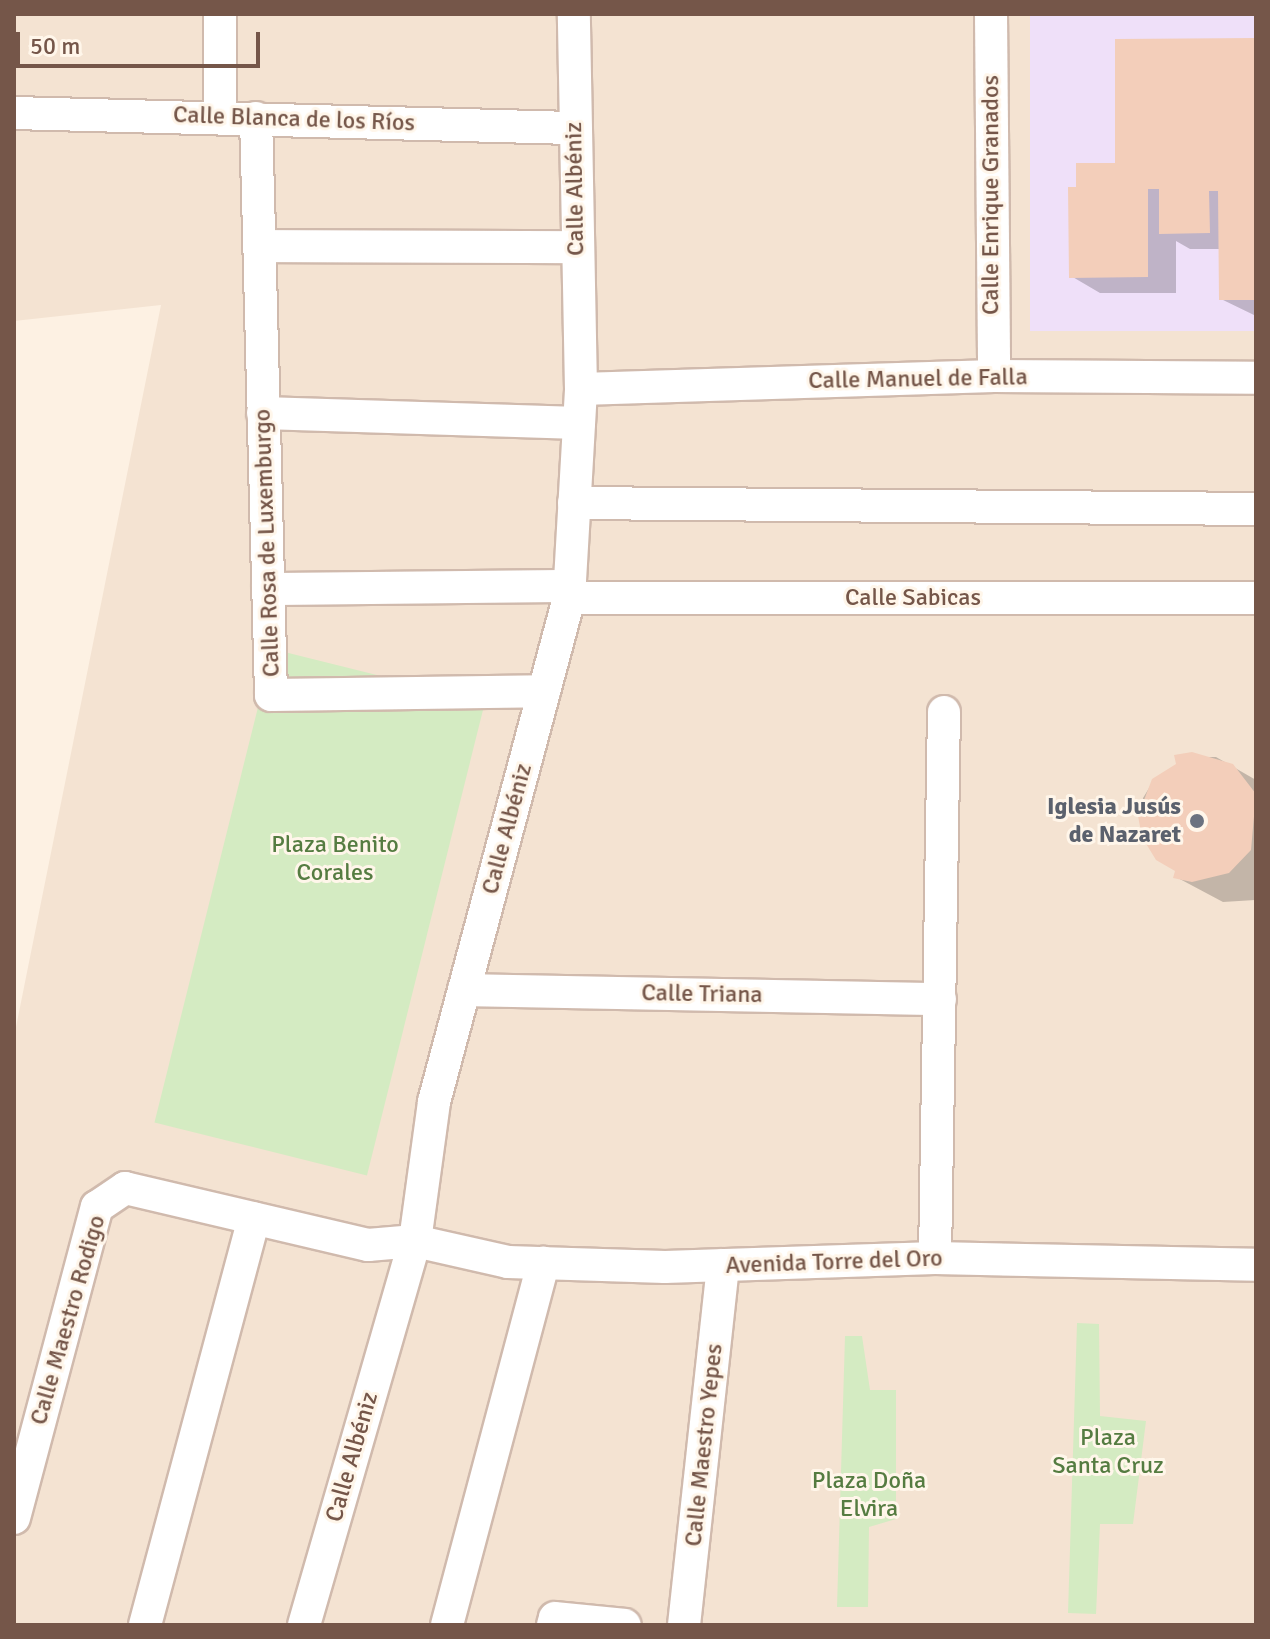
<!DOCTYPE html>
<meta charset="utf-8">
<style>
body{margin:0}
#map{position:relative;width:1270px;height:1639px;overflow:hidden;background:#fdf1e3;font-family:Signika,sans-serif}
div>[style]{position:absolute}
.residential>*{inset:0;background:#f4e3d2}
.education>*{inset:0;background:#efe0f9;transform-origin:0 0}
.green>*{inset:0;background:#d4ebc2;transform-origin:0 0}
.shadow>*{inset:0;background:#0003}
.building>*{inset:0;background:#f3ceba}
.roads{filter:drop-shadow(2px 0 #d0baad) drop-shadow(-2px 0 #d0baad) drop-shadow(0 2px #d0baad) drop-shadow(0 -2px #d0baad)}
.street>*{height:32px;margin:-16px;padding:0 16px;transform-origin:16px;border-radius:16px;background:#fff}
.dots>*{width:22px;height:22px;translate:-50% -50%;box-sizing:border-box;border:4px solid #fff6ea;border-radius:50%}
span{translate:-50% -50%;white-space:nowrap;text-align:center;line-height:1.15;-webkit-text-stroke:6px #fff6ea;paint-order:stroke}
.street-label{font-size:24px;color:#755649}
.worship-label{font-size:24px;color:#5b616d;font-weight:700}
.right{translate:-100% -50%;text-align:right}
.park-label{font-size:24px;color:#557c41}
.frame{position:absolute;inset:0;border:16px solid #755649;pointer-events:none}
.scale{position:absolute;left:16px;top:32px;width:244px;height:36px;box-sizing:border-box;border:4px solid #755649;border-top:0;padding-left:10px;font-size:24px;line-height:28px;white-space:nowrap;color:#755649;-webkit-text-stroke:6px #fff6ea;paint-order:stroke}
</style>
<div id="map">
<div class="residential">
<div style="clip-path:polygon(14px 14px,1256px 14px,1256px 1625px,14px 1625px,14px 1037px,161px 305px,14px 321px)"></div>
</div>
<div class="education">
<div style="left:1030px;top:14px;width:226px;height:317px"></div>
</div>
<div class="green">
<div style="left:485px;top:702px;width:488px;height:219px;rotate:104deg"></div>
<div style="clip-path:polygon(1077px 1323px,1099px 1324px,1100px 1416px,1146px 1421px,1133px 1524px,1100px 1524px,1096px 1614px,1068px 1613px)"></div>
<div style="clip-path:polygon(845px 1336px,862px 1336px,870px 1390px,896px 1390px,896px 1519px,869px 1527px,868px 1607px,837px 1607px)"></div>
</div>
<div class="shadow">
<div style="clip-path:polygon(1254px 40px,1256px 316px,1221px 299px,1221px 249px,1190px 249px,1176px 241px,1176px 293px,1100px 293px,1071px 276px,1078px 190px,1117px 165px)"></div>
<div style="clip-path:polygon(1177px 757px,1216px 757px,1256px 780px,1255px 900px,1223px 902px,1176px 877px,1178px 871px,1141px 825px,1143px 798px,1154px 780px,1178px 765px)"></div>
</div>
<div class="building">
<div style="clip-path:polygon(1254px 38px,1256px 300px,1219px 300px,1218px 191px,1209px 191px,1210px 233px,1159px 234px,1159px 189px,1148px 189px,1148px 277px,1069px 278px,1068px 187px,1076px 187px,1076px 163px,1115px 163px,1115px 39px)"></div>
<div style="clip-path:polygon(1192px 752px,1233px 764px,1256px 794px,1251px 850px,1229px 873px,1192px 882px,1173px 878px,1175px 871px,1156px 860px,1142px 837px,1138px 816px,1152px 779px,1176px 764px,1174px 755px)"></div>
</div>
<div class="roads">
<div class="street">
<div style="left:991px;top:14px;width:362px;rotate:89.5deg"></div>
<div style="left:14px;top:113px;width:559px;rotate:1.54deg"></div>
<div style="left:220px;top:117px;width:103px;rotate:-90deg"></div>
<div style="left:256px;top:118px;width:577px;rotate:88.51deg"></div>
<div style="left:271px;top:695px;width:273px;rotate:-0.8deg"></div>
<div style="left:259px;top:246px;width:317px;rotate:0.2deg"></div>
<div style="left:581px;top:389px;width:413px;rotate:-1.8deg"></div>
<div style="left:994px;top:376px;width:262px;rotate:0.4deg"></div>
<div style="left:263px;top:413px;width:316px;rotate:1.8deg"></div>
<div style="left:574px;top:503px;width:682px;rotate:0.5deg"></div>
<div style="left:268px;top:589px;width:301px;rotate:-0.6deg"></div>
<div style="left:569px;top:598px;width:687px"></div>
<div style="left:464px;top:990px;width:476px;rotate:1.1deg"></div>
<div style="left:935px;top:1258px;width:546px;rotate:-89.06deg"></div>
<div style="left:14px;top:1518px;width:322px;rotate:-75.1deg"></div>
<div style="left:97px;top:1207px;width:34px;rotate:-34deg"></div>
<div style="left:125px;top:1188px;width:250px;rotate:13.2deg"></div>
<div style="left:368px;top:1245px;width:47px;rotate:-4.9deg"></div>
<div style="left:415px;top:1241px;width:95px;rotate:12.7deg"></div>
<div style="left:508px;top:1262px;width:157px;rotate:1.8deg"></div>
<div style="left:665px;top:1267px;width:270px;rotate:-1.9deg"></div>
<div style="left:935px;top:1258px;width:321px;rotate:1.2deg"></div>
<div style="left:145px;top:1625px;width:421px;rotate:-75deg"></div>
<div style="left:304px;top:1625px;width:400px;rotate:-73.9deg"></div>
<div style="left:415px;top:1241px;width:140px;rotate:-82.2deg"></div>
<div style="left:434px;top:1102px;width:522px;rotate:-75deg"></div>
<div style="left:569px;top:598px;width:209px;rotate:-86.7deg"></div>
<div style="left:581px;top:389px;width:375px;rotate:-91.1deg"></div>
<div style="left:447px;top:1625px;width:375px;rotate:-75.1deg"></div>
<div style="left:553px;top:1625px;width:7px;rotate:-74deg"></div>
<div style="left:555px;top:1618px;width:70px;rotate:5.7deg"></div>
<div style="left:684px;top:1625px;width:362px;rotate:-83.8deg"></div>
</div>
</div>
<div class="dots">
<div style="left:1197px;top:821px;background:#6b7280"></div>
</div>
<div class="street-label">
<span style="left:294px;top:119px;rotate:2deg">Calle Blanca de los Ríos</span>
<span style="left:575px;top:189px;rotate:-91deg">Calle Albéniz</span>
<span style="left:991px;top:195px;rotate:-90deg">Calle Enrique Granados</span>
<span style="left:918px;top:379px;rotate:-1deg">Calle Manuel de Falla</span>
<span style="left:267px;top:543px;rotate:-92deg">Calle Rosa de Luxemburgo</span>
<span style="left:913px;top:598px">Calle Sabicas</span>
<span style="left:507px;top:829px;rotate:-75deg">Calle Albéniz</span>
<span style="left:702px;top:994px;rotate:1deg">Calle Triana</span>
<span style="left:834px;top:1262px;rotate:-2deg">Avenida Torre del Oro</span>
<span style="left:68px;top:1320px;rotate:-74deg">Calle Maestro Rodigo</span>
<span style="left:704px;top:1445px;rotate:-84deg">Calle Maestro Yepes</span>
<span style="left:352px;top:1457px;rotate:-74deg">Calle Albéniz</span>
</div>
<div class="worship-label">
<span class="right" style="left:1181px;top:821px">Iglesia Jusús<br>de Nazaret</span>
</div>
<div class="park-label">
<span style="left:335px;top:859px">Plaza Benito<br>Corales</span>
<span style="left:1108px;top:1452px">Plaza<br>Santa Cruz</span>
<span style="left:869px;top:1495px">Plaza Doña<br>Elvira</span>
</div>
<div class="frame"></div>
<div class="scale">50 m</div>
</div>
